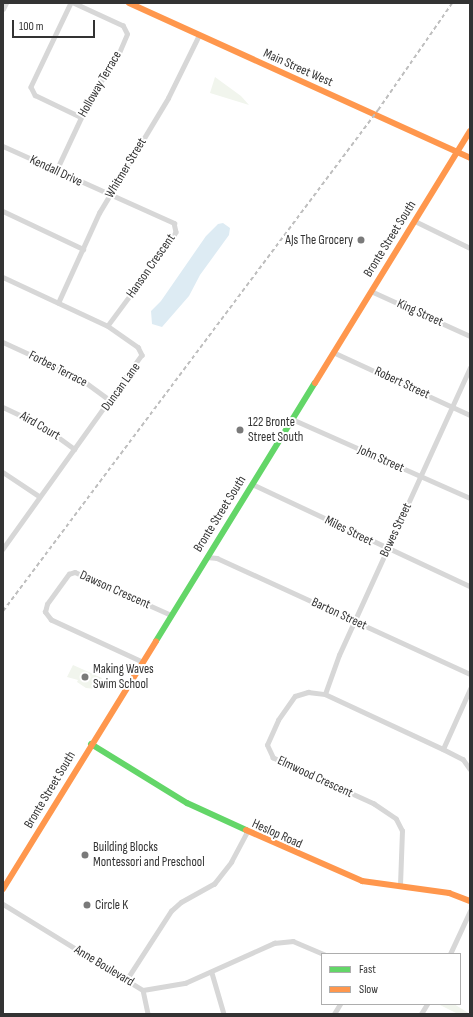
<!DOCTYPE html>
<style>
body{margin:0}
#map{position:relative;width:473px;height:1017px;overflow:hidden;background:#fff;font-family:"Sofia Sans Condensed",sans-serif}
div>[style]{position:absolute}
.green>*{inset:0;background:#f1f5ed}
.water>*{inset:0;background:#ddebf3}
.street>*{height:4.5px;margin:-2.25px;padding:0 2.25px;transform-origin:2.25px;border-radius:2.25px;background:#d7d7d7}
.fast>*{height:6px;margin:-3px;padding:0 3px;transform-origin:3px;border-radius:3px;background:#63d668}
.slow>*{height:6px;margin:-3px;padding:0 3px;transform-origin:3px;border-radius:3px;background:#ff974d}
.rail>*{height:1.5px;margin-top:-0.75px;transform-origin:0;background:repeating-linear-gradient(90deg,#bebebe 0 4px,transparent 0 7px)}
.dots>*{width:11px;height:11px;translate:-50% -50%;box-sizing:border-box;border:2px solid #fff;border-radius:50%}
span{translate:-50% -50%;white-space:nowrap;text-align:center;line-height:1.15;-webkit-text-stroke:4px #fff;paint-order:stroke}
.street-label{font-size:13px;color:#333}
.poi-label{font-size:13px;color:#333}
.right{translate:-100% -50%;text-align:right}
.left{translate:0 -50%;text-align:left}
.frame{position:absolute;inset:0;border:4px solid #333;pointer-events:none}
.legend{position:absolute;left:321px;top:953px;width:140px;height:52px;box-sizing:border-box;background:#fff;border:1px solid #adadad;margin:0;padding:5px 7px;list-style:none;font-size:12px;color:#333}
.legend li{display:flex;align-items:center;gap:8px;height:20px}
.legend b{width:20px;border:1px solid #adadad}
.scale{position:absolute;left:12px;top:20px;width:83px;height:18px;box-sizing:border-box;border:2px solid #333;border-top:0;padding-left:5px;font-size:12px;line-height:14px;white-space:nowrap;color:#333;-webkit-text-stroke:3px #fff;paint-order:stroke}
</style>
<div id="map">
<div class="green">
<div style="clip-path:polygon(215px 77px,241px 96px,249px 105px,210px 93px)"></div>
<div style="clip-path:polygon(73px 665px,102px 678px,96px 689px,86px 688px,77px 682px,78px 680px,67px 677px)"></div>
<div style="clip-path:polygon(438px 1004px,454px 1004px,470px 1014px,458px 1014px)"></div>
</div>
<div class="water">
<div style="clip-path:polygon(223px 223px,230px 228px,229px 235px,200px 275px,189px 296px,162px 327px,152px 324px,151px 311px,161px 301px,206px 236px,218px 224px)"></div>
</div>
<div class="street">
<div style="left:71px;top:3px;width:93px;rotate:115.5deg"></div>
<div style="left:31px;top:87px;width:9px;rotate:63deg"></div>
<div style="left:35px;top:95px;width:51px;rotate:25.6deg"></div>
<div style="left:3px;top:9px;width:7px;rotate:-63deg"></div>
<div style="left:3px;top:146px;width:188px;rotate:24.2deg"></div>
<div style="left:174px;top:223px;width:9px;rotate:77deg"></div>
<div style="left:176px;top:232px;width:7px;rotate:117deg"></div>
<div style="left:173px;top:238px;width:109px;rotate:126.5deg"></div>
<div style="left:56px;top:171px;width:87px;rotate:-64.9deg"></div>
<div style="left:93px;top:92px;width:39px;rotate:-54deg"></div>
<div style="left:116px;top:60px;width:28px;rotate:-67deg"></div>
<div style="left:127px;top:34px;width:9px;rotate:-117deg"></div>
<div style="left:123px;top:26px;width:55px;rotate:-155.3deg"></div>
<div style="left:3px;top:211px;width:89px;rotate:25.4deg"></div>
<div style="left:415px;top:221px;width:61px;rotate:26.1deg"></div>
<div style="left:3px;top:277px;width:116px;rotate:25deg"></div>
<div style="left:108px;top:326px;width:37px;rotate:35deg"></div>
<div style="left:138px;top:347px;width:9px;rotate:63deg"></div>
<div style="left:142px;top:355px;width:239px;rotate:125.6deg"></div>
<div style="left:371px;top:291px;width:109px;rotate:24.4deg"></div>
<div style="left:58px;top:303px;width:99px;rotate:-65.5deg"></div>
<div style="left:99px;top:213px;width:134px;rotate:-59deg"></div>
<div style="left:168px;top:98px;width:70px;rotate:-63.8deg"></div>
<div style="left:3px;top:342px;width:81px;rotate:24.7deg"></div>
<div style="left:77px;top:376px;width:42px;rotate:36.3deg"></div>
<div style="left:333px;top:352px;width:151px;rotate:24.7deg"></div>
<div style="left:3px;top:407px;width:44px;rotate:25.4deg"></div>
<div style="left:43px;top:426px;width:39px;rotate:36deg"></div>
<div style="left:292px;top:419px;width:195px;rotate:23.9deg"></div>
<div style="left:3px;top:472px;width:43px;rotate:33.7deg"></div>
<div style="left:252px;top:484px;width:241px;rotate:25.1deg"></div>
<div style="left:207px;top:557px;width:10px;rotate:6deg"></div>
<div style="left:217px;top:558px;width:278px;rotate:24.6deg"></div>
<div style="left:142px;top:662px;width:100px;rotate:-155.2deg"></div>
<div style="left:51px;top:620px;width:10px;rotate:-127deg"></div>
<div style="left:45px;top:612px;width:8px;rotate:-76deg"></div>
<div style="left:47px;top:604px;width:37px;rotate:-54deg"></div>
<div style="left:69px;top:574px;width:6px;rotate:-18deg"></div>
<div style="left:75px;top:572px;width:105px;rotate:24.1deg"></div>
<div style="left:325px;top:694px;width:41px;rotate:-70.3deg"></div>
<div style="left:339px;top:655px;width:315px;rotate:-65.5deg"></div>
<div style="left:443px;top:749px;width:66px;rotate:-65.8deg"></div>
<div style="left:400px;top:885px;width:54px;rotate:-87.9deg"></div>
<div style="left:402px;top:831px;width:13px;rotate:-117deg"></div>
<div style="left:396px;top:819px;width:27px;rotate:-146deg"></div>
<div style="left:374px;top:804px;width:111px;rotate:-155.5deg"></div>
<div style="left:273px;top:758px;width:14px;rotate:-115deg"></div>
<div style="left:267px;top:745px;width:27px;rotate:-66deg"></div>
<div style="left:278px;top:720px;width:29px;rotate:-55deg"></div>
<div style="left:295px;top:696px;width:14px;rotate:-17deg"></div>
<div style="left:308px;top:692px;width:17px;rotate:7deg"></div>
<div style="left:325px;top:694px;width:130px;rotate:25deg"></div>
<div style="left:443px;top:749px;width:22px;rotate:27deg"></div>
<div style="left:463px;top:759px;width:12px;rotate:55deg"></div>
<div style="left:3px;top:904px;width:164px;rotate:31.6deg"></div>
<div style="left:143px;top:990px;width:43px;rotate:-9.5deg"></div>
<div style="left:185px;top:983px;width:98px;rotate:-24.2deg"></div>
<div style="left:274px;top:943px;width:19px;rotate:-6deg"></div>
<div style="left:293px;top:941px;width:34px;rotate:23deg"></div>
<div style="left:450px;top:954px;width:47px;rotate:-65.1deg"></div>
<div style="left:212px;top:973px;width:43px;rotate:73.7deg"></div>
<div style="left:127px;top:979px;width:81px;rotate:-57.1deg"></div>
<div style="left:171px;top:911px;width:13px;rotate:-42deg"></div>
<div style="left:181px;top:902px;width:38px;rotate:-29deg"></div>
<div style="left:214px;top:884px;width:28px;rotate:-52deg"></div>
<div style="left:231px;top:862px;width:34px;rotate:-62deg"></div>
<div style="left:143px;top:990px;width:25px;rotate:78deg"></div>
<div style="left:334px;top:1014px;width:12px;rotate:-59deg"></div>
<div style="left:421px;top:1014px;width:12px;rotate:-59deg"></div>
</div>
<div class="fast">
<div style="left:156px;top:641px;width:303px;rotate:-58.4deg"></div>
<div style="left:91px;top:744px;width:113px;rotate:31.6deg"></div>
<div style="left:187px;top:803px;width:65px;rotate:24.6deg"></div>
</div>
<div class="slow">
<div style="left:129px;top:3px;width:375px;rotate:24.4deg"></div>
<div style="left:315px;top:383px;width:296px;rotate:-58.4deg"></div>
<div style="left:246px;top:830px;width:127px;rotate:23.7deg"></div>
<div style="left:362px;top:881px;width:88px;rotate:7.9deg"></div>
<div style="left:449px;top:893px;width:22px;rotate:21deg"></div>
<div style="left:3px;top:889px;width:291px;rotate:-58.3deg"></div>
</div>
<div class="rail">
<div style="left:3px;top:611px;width:626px;rotate:-53.19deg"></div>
<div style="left:378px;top:110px;width:130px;rotate:-55.3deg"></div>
</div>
<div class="dots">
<div style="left:361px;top:240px;background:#7a7a7a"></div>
<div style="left:240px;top:430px;background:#7a7a7a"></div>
<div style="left:85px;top:677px;background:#7a7a7a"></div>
<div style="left:85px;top:855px;background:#7a7a7a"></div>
<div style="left:87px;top:905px;background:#7a7a7a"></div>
</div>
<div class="street-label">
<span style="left:298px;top:68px;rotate:24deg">Main Street West</span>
<span style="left:100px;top:84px;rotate:-60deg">Holloway Terrace</span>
<span style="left:126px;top:168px;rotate:-59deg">Whitmer Street</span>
<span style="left:56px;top:171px;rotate:25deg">Kendall Drive</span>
<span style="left:390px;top:239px;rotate:-58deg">Bronte Street South</span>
<span style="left:151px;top:266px;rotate:-55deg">Hanson Crescent</span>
<span style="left:420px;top:313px;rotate:24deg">King Street</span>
<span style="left:58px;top:369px;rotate:27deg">Forbes Terrace</span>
<span style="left:402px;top:383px;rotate:25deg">Robert Street</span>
<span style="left:121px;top:387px;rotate:-54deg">Duncan Lane</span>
<span style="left:40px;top:426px;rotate:30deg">Aird Court</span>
<span style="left:381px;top:459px;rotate:24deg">John Street</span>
<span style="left:220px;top:514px;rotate:-58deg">Bronte Street South</span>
<span style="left:396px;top:530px;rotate:-65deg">Bowes Street</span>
<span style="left:349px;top:531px;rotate:26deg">Miles Street</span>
<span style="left:115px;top:590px;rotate:24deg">Dawson Crescent</span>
<span style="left:339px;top:614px;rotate:25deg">Barton Street</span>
<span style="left:315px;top:777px;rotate:25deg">Elmwood Crescent</span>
<span style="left:50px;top:790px;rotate:-59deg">Bronte Street South</span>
<span style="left:277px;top:834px;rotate:24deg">Heslop Road</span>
<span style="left:104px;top:966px;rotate:31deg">Anne Boulevard</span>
</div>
<div class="poi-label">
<span class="right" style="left:353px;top:240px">AJs The Grocery</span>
<span class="left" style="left:248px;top:430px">122 Bronte<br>Street South</span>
<span class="left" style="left:93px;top:677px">Making Waves<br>Swim School</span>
<span class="left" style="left:93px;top:855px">Building Blocks<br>Montessori and Preschool</span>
<span class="left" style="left:95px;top:905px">Circle K</span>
</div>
<div class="frame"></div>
<ul class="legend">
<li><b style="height:5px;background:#63d668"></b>Fast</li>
<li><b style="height:5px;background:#ff974d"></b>Slow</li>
</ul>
<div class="scale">100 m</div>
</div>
